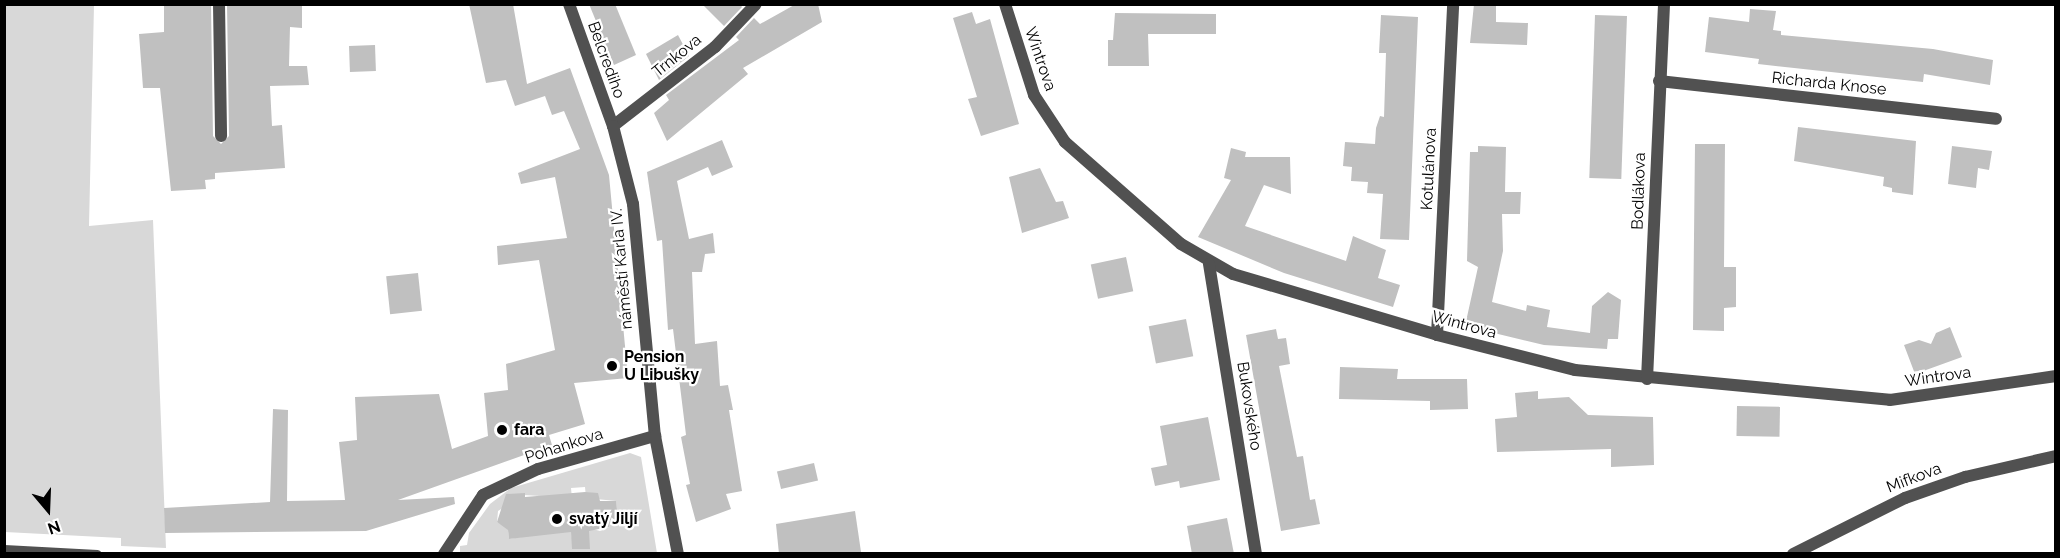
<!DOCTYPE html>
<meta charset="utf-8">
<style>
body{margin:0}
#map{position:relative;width:2060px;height:558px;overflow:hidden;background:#fff;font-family:Raleway,sans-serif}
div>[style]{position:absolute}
.green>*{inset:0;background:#d8d8d8}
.building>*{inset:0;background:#c0c0c0;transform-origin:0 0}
.service>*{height:9px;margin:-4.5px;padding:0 4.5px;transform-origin:4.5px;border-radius:4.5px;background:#515151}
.minor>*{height:12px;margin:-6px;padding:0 6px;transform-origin:6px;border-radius:6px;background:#515151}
.tertiary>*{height:12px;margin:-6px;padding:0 6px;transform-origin:6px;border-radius:6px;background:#515151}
.dots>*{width:16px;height:16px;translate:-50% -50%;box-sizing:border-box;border:3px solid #fff;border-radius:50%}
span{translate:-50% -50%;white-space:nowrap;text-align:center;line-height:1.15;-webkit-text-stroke:4.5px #fff;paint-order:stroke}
.street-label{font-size:16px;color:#000}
.poi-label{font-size:16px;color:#000;font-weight:700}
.left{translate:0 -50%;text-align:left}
.frame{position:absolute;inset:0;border:6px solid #000;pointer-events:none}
.north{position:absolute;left:18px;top:480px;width:60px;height:60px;-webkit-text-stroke:4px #fff;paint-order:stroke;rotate:161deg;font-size:16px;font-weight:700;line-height:24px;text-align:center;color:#000}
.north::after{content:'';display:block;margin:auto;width:21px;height:27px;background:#000;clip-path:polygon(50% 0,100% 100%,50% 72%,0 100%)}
</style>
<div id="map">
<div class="green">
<div style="clip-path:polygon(4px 5px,94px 5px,89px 226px,153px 220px,166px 548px,121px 546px,121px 538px,5px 532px)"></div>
<div style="clip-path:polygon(evenodd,630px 453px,641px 457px,657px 553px,460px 554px,460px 546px,467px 545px,469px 533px,490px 504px,511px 488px,630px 453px,585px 487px,586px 498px,616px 501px,617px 519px,608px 520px,609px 527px,600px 531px,589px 528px,589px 548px,573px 548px,571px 529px,509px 539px,508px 528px,497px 522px,498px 511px,506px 506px,506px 494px,572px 498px,571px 488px,585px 487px)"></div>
</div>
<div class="building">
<div style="clip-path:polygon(164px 4px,211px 4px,213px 136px,221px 144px,229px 136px,227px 4px,302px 4px,302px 28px,290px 27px,289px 66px,307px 66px,309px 85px,270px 86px,272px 126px,282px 125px,285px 168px,215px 173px,215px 179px,205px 180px,206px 189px,171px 191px,160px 88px,143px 88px,139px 34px,164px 32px)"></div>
<div style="clip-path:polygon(469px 4px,513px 4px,527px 84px,570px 68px,609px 175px,628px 378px,574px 383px,585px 424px,549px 435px,552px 445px,398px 500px,454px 497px,455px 504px,366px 531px,165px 533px,164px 508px,270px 502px,273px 409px,288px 410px,287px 501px,345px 500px,339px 442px,357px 440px,355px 397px,439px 394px,452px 449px,488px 436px,484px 393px,508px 390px,506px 364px,555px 350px,539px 260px,498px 265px,497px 246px,567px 238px,555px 177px,521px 184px,518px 173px,580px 149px,564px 111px,552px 115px,545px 96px,515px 106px,506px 80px,486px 83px)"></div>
<div style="clip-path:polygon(589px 4px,615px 4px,636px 55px,614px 65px)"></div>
<div style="clip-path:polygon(702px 4px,740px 4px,742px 7px,724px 26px)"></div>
<div style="clip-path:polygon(796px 4px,818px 4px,822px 22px,743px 68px,748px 74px,667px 141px,654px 113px,669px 100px,666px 95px,739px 40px,736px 37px,754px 18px,760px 24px)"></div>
<div style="clip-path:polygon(1474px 4px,1496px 4px,1496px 22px,1528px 23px,1527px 45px,1470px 43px)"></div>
<div style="clip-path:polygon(1750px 9px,1776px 11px,1773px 30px,1781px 31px,1781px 35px,1933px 49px,1993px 60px,1990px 85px,1924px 74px,1923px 82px,1758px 64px,1759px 59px,1705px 52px,1709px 17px,1749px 22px)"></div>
<div style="clip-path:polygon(972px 12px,976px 24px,990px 19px,1019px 124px,981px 136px,968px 99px,977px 97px,953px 18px)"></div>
<div style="clip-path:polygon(1115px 13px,1216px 14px,1216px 34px,1148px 34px,1149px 66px,1108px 66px,1108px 40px,1113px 40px)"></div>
<div style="clip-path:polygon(1381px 15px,1418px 17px,1409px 240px,1380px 239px,1383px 194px,1367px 193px,1368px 182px,1351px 181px,1352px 167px,1343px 166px,1345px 142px,1375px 144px,1376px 128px,1380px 116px,1384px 117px,1386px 53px,1379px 53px)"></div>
<div style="left:1595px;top:15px;width:32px;height:163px;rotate:2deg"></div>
<div style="clip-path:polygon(678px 35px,689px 56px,659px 80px,646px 54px)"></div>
<div style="left:375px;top:45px;width:26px;height:26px;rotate:88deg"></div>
<div style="clip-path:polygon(1798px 127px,1916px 141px,1913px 195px,1892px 192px,1892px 188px,1883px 186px,1884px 177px,1794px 161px)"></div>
<div style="clip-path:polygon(722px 140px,733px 167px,712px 176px,708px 167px,677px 181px,689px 239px,713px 233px,715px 253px,705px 254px,702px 272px,692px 272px,695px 344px,717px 341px,720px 386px,728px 385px,733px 410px,729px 410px,742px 491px,726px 494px,731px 509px,696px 522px,686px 485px,690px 484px,681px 437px,686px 435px,673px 329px,668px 330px,662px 240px,657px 241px,647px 172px)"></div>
<div style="clip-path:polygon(1695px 144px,1725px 144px,1724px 267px,1736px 267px,1736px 307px,1724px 308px,1724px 331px,1693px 330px)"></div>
<div style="clip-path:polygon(1478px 146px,1506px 147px,1505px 192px,1521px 192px,1520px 214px,1502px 214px,1503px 251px,1492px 302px,1526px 311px,1527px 305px,1550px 310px,1547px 327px,1590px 333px,1592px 306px,1608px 292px,1621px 300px,1618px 339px,1608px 339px,1607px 349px,1544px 345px,1465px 326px,1478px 267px,1467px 261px,1470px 152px,1478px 152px)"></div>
<div style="clip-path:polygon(1952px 146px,1992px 151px,1989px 170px,1978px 168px,1976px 188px,1948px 184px)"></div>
<div style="clip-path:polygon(1231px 148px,1246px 152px,1245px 157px,1290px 157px,1291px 194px,1264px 185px,1245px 226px,1346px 261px,1353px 236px,1386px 250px,1378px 278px,1400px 285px,1393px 307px,1284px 273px,1198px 237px,1231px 180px,1224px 178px)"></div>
<div style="clip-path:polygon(1040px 168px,1056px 202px,1063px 201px,1069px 218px,1022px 233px,1009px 177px)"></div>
<div style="left:1126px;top:257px;width:35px;height:36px;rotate:78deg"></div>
<div style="left:418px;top:273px;width:38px;height:32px;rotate:84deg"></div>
<div style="left:1186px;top:319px;width:38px;height:38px;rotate:79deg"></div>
<div style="clip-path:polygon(1950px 327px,1962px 357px,1915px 374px,1904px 345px,1919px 340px,1931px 344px,1936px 333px)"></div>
<div style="clip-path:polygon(1276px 329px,1278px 339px,1286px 338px,1290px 364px,1279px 366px,1297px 457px,1303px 456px,1310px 500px,1315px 499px,1320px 524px,1281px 531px,1246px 335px)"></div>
<div style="clip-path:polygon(1340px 367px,1398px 369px,1397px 379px,1467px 379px,1468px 409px,1430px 410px,1430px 401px,1339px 399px)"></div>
<div style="clip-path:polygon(1538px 391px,1538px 399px,1569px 397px,1588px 415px,1653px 417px,1654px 465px,1611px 467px,1611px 449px,1497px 452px,1495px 419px,1517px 417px,1515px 393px)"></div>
<div style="left:1737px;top:406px;width:43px;height:30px;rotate:1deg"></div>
<div style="clip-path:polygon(1208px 417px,1220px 480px,1180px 488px,1179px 481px,1155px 486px,1151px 468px,1167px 465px,1160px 426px)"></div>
<div style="left:814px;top:463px;width:18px;height:38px;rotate:77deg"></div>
<div style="clip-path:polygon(585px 492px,598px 493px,600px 501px,616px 501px,617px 510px,617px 519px,610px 520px,609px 527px,589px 531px,590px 549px,572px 549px,571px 532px,509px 539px,508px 530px,497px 522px,506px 494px,525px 493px,525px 497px)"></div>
<div style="clip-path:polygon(855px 511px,861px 552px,779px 554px,776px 524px)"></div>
<div style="clip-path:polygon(1227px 518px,1234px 554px,1192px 554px,1187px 526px)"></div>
</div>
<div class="service">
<div style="left:4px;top:549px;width:93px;rotate:3.1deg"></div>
</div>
<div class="minor">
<div style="left:219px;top:4px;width:132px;rotate:89.1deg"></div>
<div style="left:1005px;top:4px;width:96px;rotate:72.3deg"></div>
<div style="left:1034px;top:95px;width:56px;rotate:56.6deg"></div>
<div style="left:1065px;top:142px;width:154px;rotate:41.3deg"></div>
<div style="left:1181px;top:244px;width:60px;rotate:30deg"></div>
<div style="left:1233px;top:274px;width:213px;rotate:16.6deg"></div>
<div style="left:1437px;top:335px;width:142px;rotate:14.2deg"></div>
<div style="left:1575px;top:370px;width:316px;rotate:5.4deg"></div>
<div style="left:1890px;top:400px;width:168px;rotate:-8.2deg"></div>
<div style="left:1659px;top:81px;width:339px;rotate:6.4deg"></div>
<div style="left:613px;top:126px;width:129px;rotate:-37.8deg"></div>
<div style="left:715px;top:47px;width:59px;rotate:-46.4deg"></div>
<div style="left:1209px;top:264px;width:294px;rotate:80.8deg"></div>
<div style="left:1437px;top:335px;width:331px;rotate:-87.2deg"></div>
<div style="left:1647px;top:379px;width:375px;rotate:-87.4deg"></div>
<div style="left:444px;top:554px;width:71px;rotate:-56.5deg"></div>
<div style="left:483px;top:495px;width:61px;rotate:-25.3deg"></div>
<div style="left:538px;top:469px;width:122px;rotate:-15.8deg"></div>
</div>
<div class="tertiary">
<div style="left:569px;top:4px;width:130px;rotate:70.2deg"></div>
<div style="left:613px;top:126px;width:81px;rotate:75.6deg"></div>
<div style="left:633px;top:204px;width:233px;rotate:84.6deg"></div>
<div style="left:655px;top:436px;width:120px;rotate:79deg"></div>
<div style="left:1793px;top:554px;width:125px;rotate:-26.6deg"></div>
<div style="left:1905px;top:498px;width:64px;rotate:-19.3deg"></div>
<div style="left:1965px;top:477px;width:93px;rotate:-13deg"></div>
</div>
<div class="dots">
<div style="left:612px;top:366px;background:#000"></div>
<div style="left:502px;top:430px;background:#000"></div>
<div style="left:557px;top:519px;background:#000"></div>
</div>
<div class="street-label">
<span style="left:677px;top:56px;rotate:-39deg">Trnkova</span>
<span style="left:1040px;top:59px;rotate:71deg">Wintrova</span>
<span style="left:606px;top:60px;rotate:70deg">Belcrediho</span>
<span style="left:1829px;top:84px;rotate:6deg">Richarda Knose</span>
<span style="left:1429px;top:169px;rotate:-87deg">Kotulánova</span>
<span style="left:1639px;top:191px;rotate:-88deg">Bodlákova</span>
<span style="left:622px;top:269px;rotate:-95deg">náměstí Karla IV.</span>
<span style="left:1464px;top:325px;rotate:15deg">Wintrova</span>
<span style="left:1938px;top:377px;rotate:-8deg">Wintrova</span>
<span style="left:1249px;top:406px;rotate:81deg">Bukovského</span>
<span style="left:564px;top:446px;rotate:-18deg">Pohankova</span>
<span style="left:1914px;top:478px;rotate:-21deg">Mifkova</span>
</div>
<div class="poi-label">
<span class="left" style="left:624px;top:366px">Pension<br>U Libušky</span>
<span class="left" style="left:514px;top:430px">fara</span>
<span class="left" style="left:569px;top:519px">svatý Jiljí</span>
</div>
<div class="frame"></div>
<div class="north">N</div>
</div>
